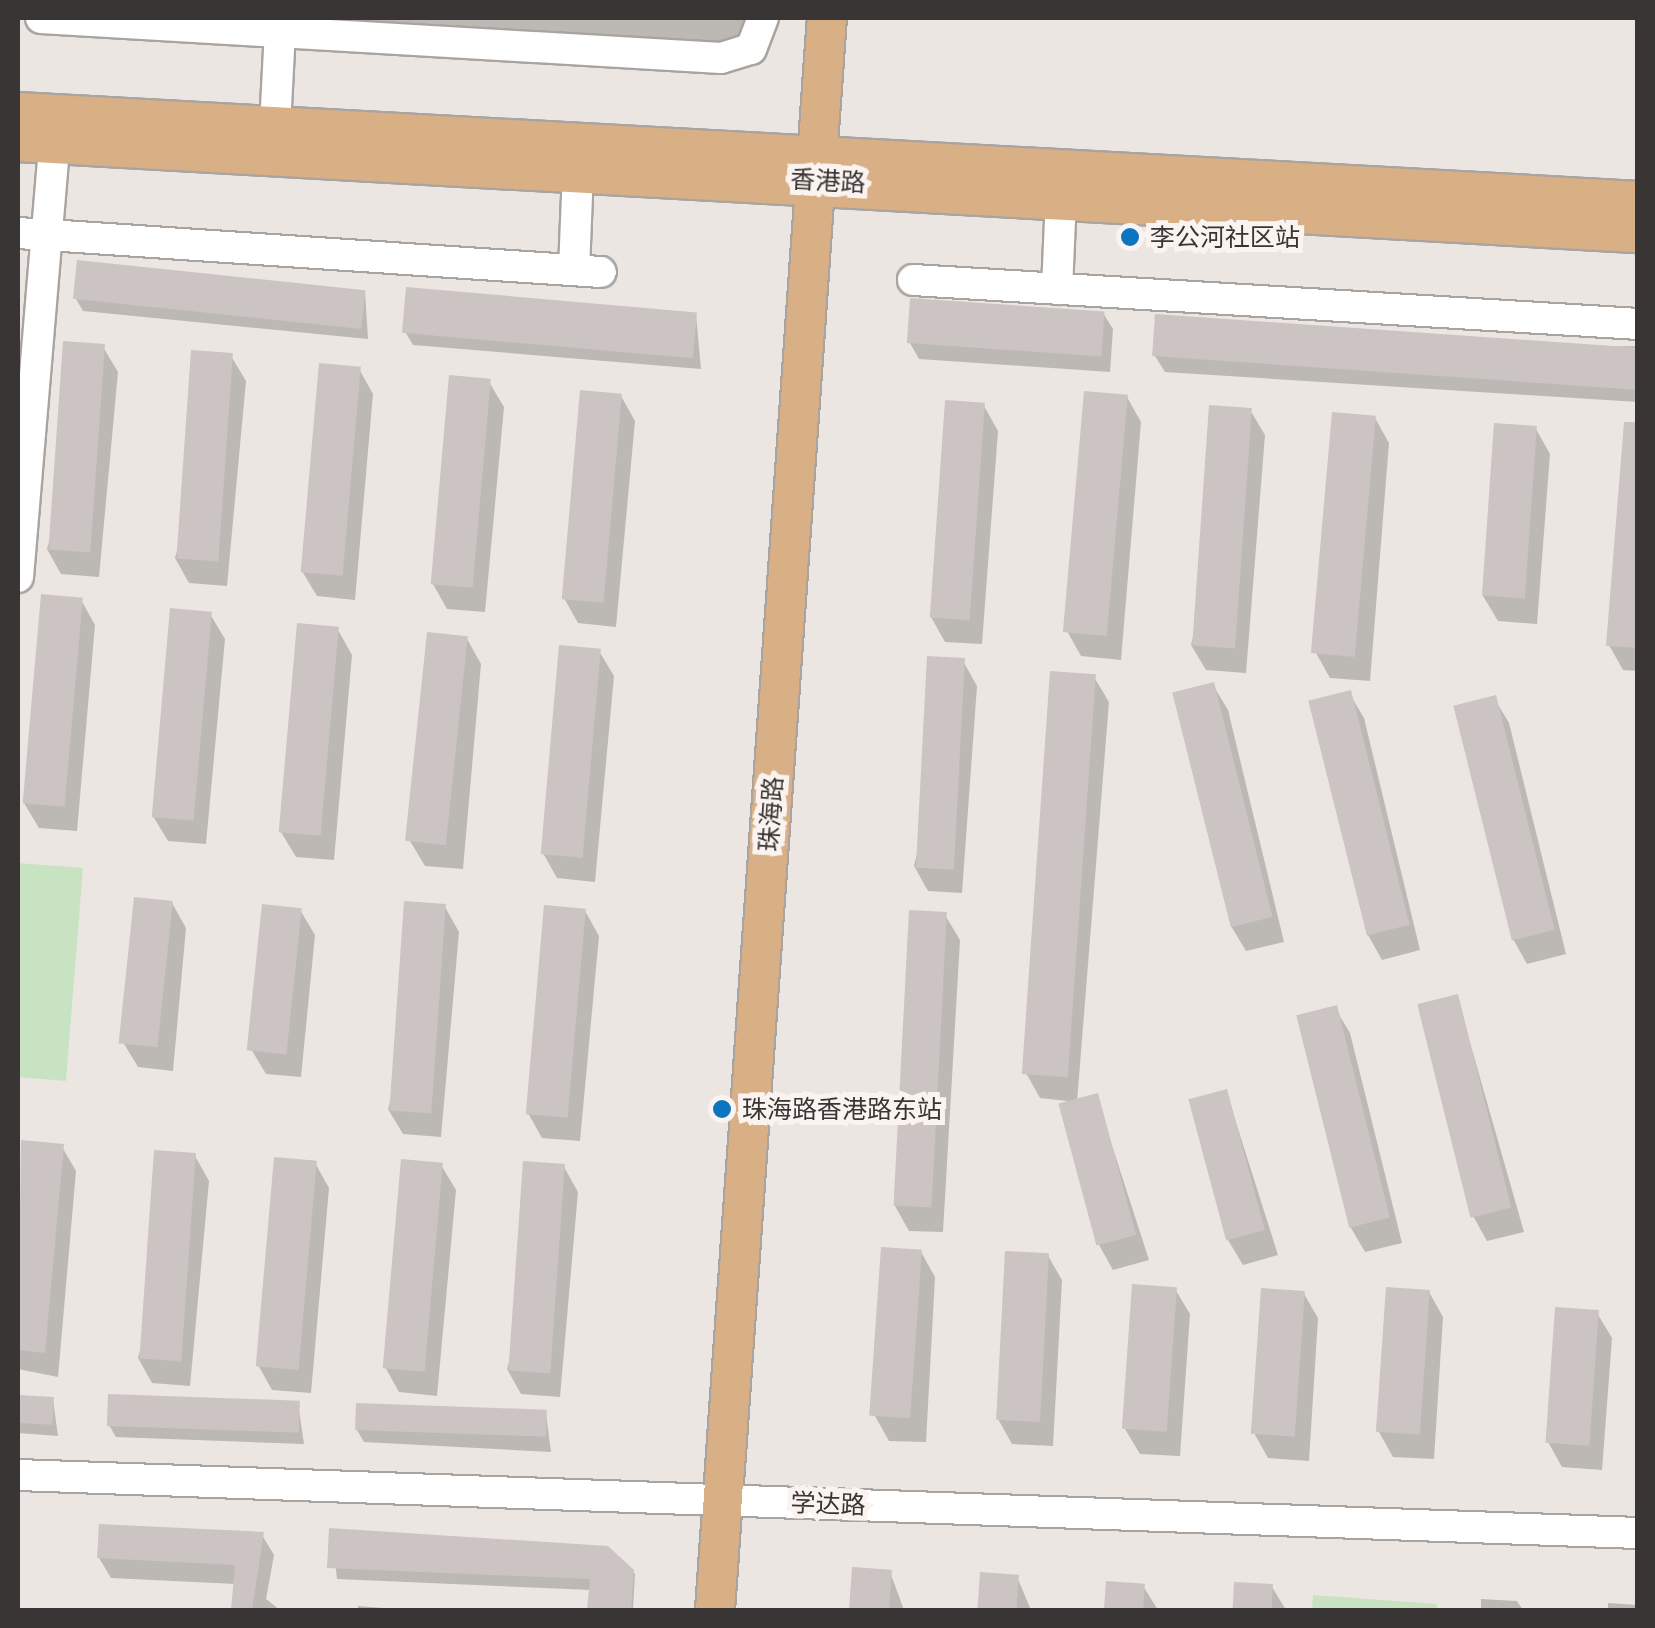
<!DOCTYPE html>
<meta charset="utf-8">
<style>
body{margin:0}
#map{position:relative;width:1655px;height:1628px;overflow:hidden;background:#ece6e2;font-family:"PT Sans Narrow","Noto Sans SC",sans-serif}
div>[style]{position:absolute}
.green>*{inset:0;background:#c8e3c2}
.shadow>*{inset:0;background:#0003}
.building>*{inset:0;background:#cbc4c2;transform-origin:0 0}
.roads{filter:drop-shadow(2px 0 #aaa4a0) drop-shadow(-2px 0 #aaa4a0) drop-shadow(0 2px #aaa4a0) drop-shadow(0 -2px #aaa4a0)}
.minor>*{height:30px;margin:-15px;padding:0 15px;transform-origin:15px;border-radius:15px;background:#fff}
.major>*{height:38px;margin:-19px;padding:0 19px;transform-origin:19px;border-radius:19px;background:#d9b085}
.dots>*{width:28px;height:28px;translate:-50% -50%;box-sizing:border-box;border:5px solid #faf3ef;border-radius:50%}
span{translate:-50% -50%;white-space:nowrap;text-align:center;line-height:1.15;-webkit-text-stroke:10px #faf3ef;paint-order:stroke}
.street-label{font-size:25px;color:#383534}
.poi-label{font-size:25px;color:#383534}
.left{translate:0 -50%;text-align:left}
.frame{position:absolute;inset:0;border:20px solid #383534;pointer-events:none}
</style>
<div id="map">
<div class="green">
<div style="clip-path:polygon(18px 863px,83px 868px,66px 1081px,18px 1077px)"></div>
<div style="clip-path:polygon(1313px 1595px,1437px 1604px,1437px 1610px,1312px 1610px)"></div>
</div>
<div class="shadow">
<div style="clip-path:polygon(310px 18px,747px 18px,745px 50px)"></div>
<div style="clip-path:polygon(365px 291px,368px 339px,83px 311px,76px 299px)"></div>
<div style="clip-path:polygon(1103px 313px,1113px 329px,1110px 372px,919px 359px,910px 343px)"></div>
<div style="clip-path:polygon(696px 315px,701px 369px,413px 345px,406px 333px)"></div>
<div style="clip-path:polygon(1638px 346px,1638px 402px,1165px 372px,1155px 356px)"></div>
<div style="clip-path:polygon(103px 347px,118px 372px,99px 577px,61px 574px,47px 549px)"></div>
<div style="clip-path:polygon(231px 356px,246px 381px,227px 586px,189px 583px,175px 558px)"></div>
<div style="clip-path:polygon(359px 369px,373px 394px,355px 600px,317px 596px,302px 571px)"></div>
<div style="clip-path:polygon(489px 382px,504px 407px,485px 612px,447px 609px,433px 584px)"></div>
<div style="clip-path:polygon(621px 396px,635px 421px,616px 627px,578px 623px,564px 598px)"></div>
<div style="clip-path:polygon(1127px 397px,1141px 422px,1121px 660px,1081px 656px,1067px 631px)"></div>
<div style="clip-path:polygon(984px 406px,998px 431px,982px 644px,945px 642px,931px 617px)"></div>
<div style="clip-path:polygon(1250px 410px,1265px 435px,1246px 673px,1206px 670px,1191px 645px)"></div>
<div style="clip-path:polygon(1375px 418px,1389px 443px,1370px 681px,1330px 678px,1316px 653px)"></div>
<div style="clip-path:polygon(1536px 429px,1550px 454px,1537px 624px,1498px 621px,1483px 596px)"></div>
<div style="clip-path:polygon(1638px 432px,1638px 671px,1623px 670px,1609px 645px)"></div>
<div style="clip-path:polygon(81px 600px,95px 625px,77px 831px,39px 828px,24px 803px)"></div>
<div style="clip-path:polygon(210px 614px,225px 639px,206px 844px,168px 841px,153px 816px)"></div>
<div style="clip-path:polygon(338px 630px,352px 655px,334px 860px,296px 857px,281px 832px)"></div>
<div style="clip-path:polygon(467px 639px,481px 664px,463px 869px,425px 866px,410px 841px)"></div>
<div style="clip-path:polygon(599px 651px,614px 676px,595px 882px,557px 878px,543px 853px)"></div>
<div style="clip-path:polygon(963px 661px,977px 686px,962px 893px,928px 891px,914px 866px)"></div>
<div style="clip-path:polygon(1094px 677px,1109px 702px,1077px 1102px,1040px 1098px,1026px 1073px)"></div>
<div style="clip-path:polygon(1213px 685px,1228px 710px,1284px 942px,1246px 951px,1231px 926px)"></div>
<div style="clip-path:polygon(1349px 693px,1364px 718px,1420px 950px,1382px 960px,1368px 935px)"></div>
<div style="clip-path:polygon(1494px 698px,1509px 723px,1566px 954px,1527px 964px,1513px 939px)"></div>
<div style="clip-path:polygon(172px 903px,186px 928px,173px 1071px,138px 1067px,123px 1042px)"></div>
<div style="clip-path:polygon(445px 907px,459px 932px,441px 1137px,403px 1134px,388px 1109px)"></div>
<div style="clip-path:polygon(300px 910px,315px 935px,301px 1077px,266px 1074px,251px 1049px)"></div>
<div style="clip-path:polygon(585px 911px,599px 936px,580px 1141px,542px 1138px,528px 1113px)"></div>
<div style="clip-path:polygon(945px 915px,960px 940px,943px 1232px,909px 1231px,895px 1206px)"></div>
<div style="clip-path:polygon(1457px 997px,1524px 1232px,1487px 1241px,1473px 1216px)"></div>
<div style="clip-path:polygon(1335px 1008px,1350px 1033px,1402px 1243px,1365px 1252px,1351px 1228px)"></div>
<div style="clip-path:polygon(1226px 1091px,1278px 1255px,1243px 1265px,1228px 1240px)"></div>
<div style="clip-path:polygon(1096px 1096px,1149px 1260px,1113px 1270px,1099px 1245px)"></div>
<div style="clip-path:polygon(24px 1143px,62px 1147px,76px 1171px,58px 1377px,18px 1369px)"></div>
<div style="clip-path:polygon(195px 1156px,209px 1181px,190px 1386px,152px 1383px,138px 1358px)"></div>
<div style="clip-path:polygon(315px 1163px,329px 1188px,311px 1393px,272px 1390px,258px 1365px)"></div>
<div style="clip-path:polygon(441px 1165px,456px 1190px,437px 1396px,399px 1392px,385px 1367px)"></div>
<div style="clip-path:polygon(564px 1167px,578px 1192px,560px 1397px,521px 1394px,507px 1369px)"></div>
<div style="clip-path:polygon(921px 1252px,935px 1277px,926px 1442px,889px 1441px,875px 1416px)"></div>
<div style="clip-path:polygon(1048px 1256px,1062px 1280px,1053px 1446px,1012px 1444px,998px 1419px)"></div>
<div style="clip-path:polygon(1175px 1289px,1190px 1314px,1180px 1456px,1140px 1454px,1125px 1429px)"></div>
<div style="clip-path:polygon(1429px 1292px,1443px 1317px,1434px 1459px,1393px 1457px,1379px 1432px)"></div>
<div style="clip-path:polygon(1304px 1294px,1318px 1318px,1309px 1461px,1268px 1458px,1254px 1433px)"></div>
<div style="clip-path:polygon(1597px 1313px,1612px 1338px,1602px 1470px,1562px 1467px,1548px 1442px)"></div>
<div style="clip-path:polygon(18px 1397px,53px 1400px,58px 1436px,18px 1433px)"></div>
<div style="clip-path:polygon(298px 1404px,304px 1444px,116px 1437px,109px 1425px)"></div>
<div style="clip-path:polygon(546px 1414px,551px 1452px,364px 1442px,357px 1430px)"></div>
<div style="clip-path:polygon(332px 1531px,607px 1548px,635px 1574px,633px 1610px,590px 1610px,591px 1590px,337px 1579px)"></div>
<div style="clip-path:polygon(262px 1535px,274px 1555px,266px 1599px,280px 1610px,234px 1610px,236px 1584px,111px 1578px,99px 1558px)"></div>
<div style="clip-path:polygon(855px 1570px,890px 1572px,904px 1610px,852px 1610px)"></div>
<div style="clip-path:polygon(982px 1575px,1017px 1577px,1031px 1610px,980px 1610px)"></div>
<div style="clip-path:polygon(1108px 1584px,1143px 1586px,1158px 1610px,1106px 1610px)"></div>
<div style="clip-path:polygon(1237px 1585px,1272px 1587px,1286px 1610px,1235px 1610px)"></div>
<div style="clip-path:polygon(1481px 1599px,1517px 1601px,1523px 1610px,1481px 1610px)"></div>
<div style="clip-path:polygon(1608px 1603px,1638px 1605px,1638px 1610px,1608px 1610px)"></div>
<div style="clip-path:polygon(358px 1606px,396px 1609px,397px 1610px,358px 1610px)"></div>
</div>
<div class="building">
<div style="left:77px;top:260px;width:290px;height:39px;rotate:6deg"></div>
<div style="left:406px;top:287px;width:292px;height:46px;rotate:5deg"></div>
<div style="left:910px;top:298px;width:195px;height:45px;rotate:4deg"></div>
<div style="left:1155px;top:314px;width:484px;height:42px;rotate:4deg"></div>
<div style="left:63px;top:341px;width:42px;height:209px;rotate:4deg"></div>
<div style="left:191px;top:350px;width:42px;height:209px;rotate:4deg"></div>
<div style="left:319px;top:363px;width:42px;height:210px;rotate:5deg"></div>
<div style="left:449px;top:375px;width:42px;height:210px;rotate:5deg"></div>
<div style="left:580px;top:390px;width:42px;height:210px;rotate:5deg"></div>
<div style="left:1084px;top:391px;width:44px;height:242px;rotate:5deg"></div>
<div style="left:945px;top:400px;width:40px;height:218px;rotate:4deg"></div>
<div style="left:1209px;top:405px;width:43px;height:241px;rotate:4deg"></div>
<div style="left:1332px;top:412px;width:44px;height:242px;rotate:5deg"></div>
<div style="clip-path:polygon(1624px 422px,1638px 422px,1638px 648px,1606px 646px)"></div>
<div style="left:1494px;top:423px;width:43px;height:173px;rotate:4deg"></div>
<div style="left:41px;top:594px;width:42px;height:210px;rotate:5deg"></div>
<div style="left:170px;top:608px;width:42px;height:210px;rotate:5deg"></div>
<div style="left:297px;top:623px;width:42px;height:210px;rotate:5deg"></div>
<div style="left:427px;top:632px;width:41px;height:210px;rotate:6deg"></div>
<div style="left:559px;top:645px;width:42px;height:210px;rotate:5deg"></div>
<div style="left:927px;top:656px;width:38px;height:212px;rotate:3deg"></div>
<div style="left:1050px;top:671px;width:46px;height:404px;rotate:4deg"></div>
<div style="left:1214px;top:682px;width:242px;height:43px;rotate:76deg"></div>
<div style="left:1351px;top:690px;width:242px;height:44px;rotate:76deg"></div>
<div style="left:1496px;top:695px;width:242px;height:44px;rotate:76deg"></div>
<div style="left:134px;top:897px;width:39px;height:147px;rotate:6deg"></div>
<div style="left:404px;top:901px;width:42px;height:210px;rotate:4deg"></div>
<div style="left:262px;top:904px;width:40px;height:147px;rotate:6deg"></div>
<div style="left:544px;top:905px;width:42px;height:210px;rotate:5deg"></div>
<div style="left:909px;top:910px;width:38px;height:296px;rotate:3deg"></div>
<div style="left:1458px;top:994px;width:220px;height:42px;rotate:76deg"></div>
<div style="left:1337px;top:1005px;width:219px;height:42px;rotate:76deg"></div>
<div style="left:1227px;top:1089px;width:146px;height:40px;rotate:75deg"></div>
<div style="left:1098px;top:1093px;width:147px;height:41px;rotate:75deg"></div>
<div style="clip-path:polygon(21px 1140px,64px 1144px,45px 1353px,18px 1350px)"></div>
<div style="left:154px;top:1150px;width:42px;height:209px;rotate:4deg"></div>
<div style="left:274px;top:1157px;width:43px;height:210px;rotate:5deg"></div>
<div style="left:401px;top:1159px;width:42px;height:210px;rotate:5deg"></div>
<div style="left:523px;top:1161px;width:42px;height:210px;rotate:4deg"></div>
<div style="left:881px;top:1247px;width:41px;height:169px;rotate:4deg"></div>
<div style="left:1005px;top:1251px;width:44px;height:169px;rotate:3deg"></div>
<div style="left:1132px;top:1284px;width:45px;height:145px;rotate:4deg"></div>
<div style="left:1386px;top:1287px;width:44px;height:145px;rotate:4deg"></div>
<div style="left:1261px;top:1288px;width:44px;height:146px;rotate:4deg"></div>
<div style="left:1555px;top:1307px;width:44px;height:136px;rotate:4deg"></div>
<div style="left:108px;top:1394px;width:192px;height:32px;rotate:2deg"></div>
<div style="left:18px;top:1395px;width:36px;height:28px;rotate:3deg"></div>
<div style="left:356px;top:1403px;width:191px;height:27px;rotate:2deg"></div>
<div style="clip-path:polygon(99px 1524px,264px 1532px,252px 1610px,231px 1610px,235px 1565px,97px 1558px)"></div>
<div style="clip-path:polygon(329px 1528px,608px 1546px,634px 1570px,631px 1610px,587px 1610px,590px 1579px,327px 1568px)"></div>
<div style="left:852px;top:1567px;width:40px;height:43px;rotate:4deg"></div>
<div style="left:980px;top:1572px;width:39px;height:38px;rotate:4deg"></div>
<div style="left:1106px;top:1581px;width:39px;height:29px;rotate:4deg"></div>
<div style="left:1234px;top:1582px;width:39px;height:28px;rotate:3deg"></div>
</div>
<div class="roads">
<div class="minor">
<div style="left:41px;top:18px;width:681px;rotate:3.37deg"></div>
<div style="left:721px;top:58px;width:31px;rotate:-17deg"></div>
<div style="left:751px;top:49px;width:33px;rotate:-69deg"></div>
<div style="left:275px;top:126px;width:94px;rotate:-87deg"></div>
<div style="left:18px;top:233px;width:584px;rotate:3.83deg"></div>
<div style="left:574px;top:270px;width:101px;rotate:-87.7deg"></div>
<div style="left:913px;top:280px;width:726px;rotate:3.47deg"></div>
<div style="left:1057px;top:289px;width:93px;rotate:-87.5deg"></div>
<div style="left:18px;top:577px;width:434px;rotate:-85.2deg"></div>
<div style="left:18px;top:1475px;width:1621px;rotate:2.05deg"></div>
</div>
<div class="major">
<div style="left:18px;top:112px;width:1622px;rotate:3.14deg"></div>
<div style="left:18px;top:142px;width:1623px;rotate:3.22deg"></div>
<div style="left:715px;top:1610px;width:1596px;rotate:-85.98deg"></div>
</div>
</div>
<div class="dots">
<div style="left:1130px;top:237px;background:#0b75c0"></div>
<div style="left:722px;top:1109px;background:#0b75c0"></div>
</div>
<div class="street-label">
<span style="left:828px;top:181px;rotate:3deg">香港路</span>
<span style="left:771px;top:814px;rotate:-86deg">珠海路</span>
<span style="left:828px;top:1504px;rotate:2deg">学达路</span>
</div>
<div class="poi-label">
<span class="left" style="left:1150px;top:237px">李公河社区站</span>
<span class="left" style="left:742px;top:1109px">珠海路香港路东站</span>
</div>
<div class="frame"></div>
</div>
